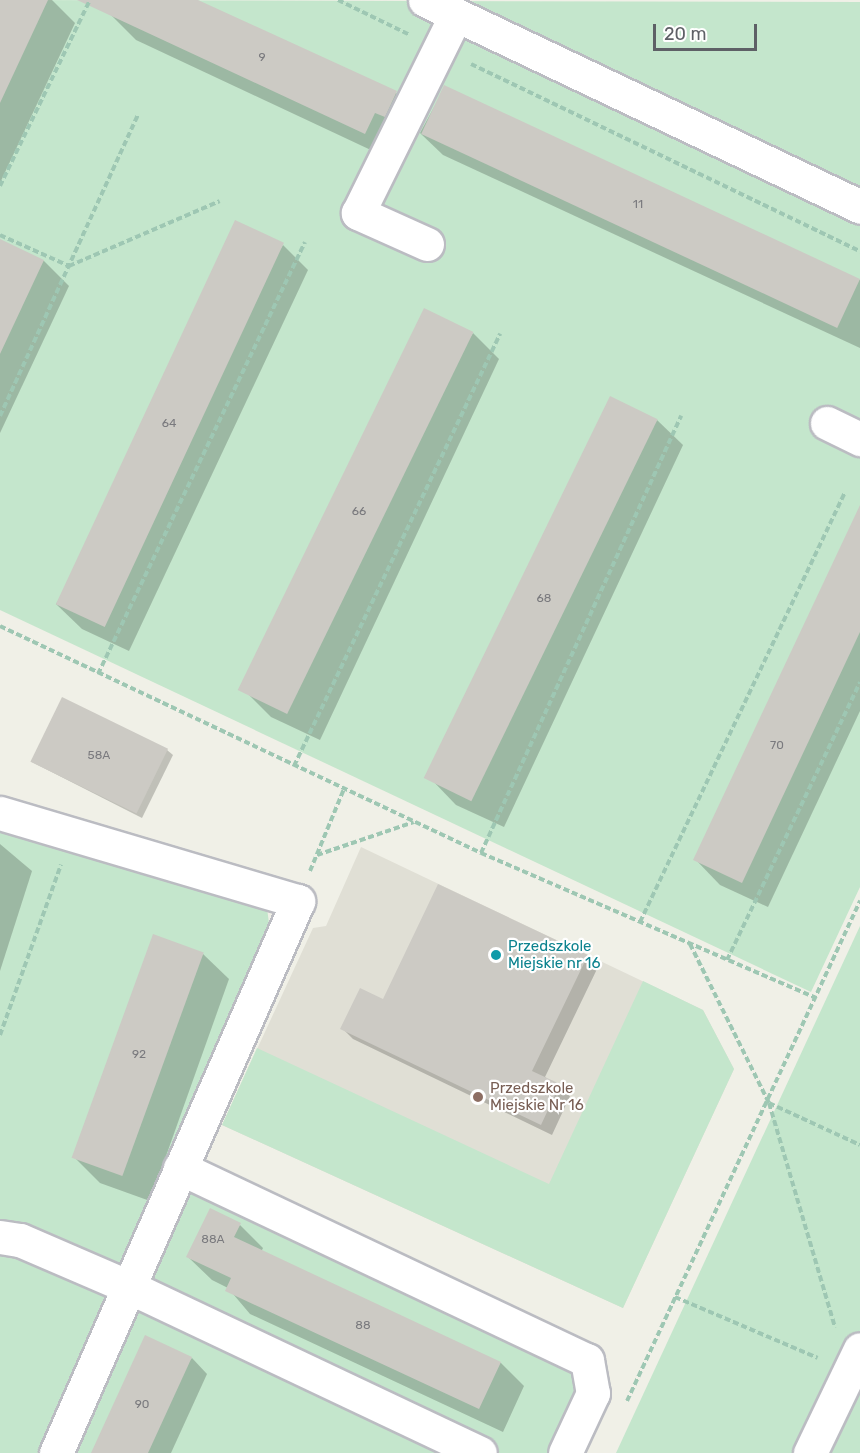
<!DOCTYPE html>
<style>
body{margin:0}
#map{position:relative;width:860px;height:1453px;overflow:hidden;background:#f0f0e7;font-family:Rubik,sans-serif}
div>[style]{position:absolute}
.education>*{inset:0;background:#e0dfd5}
.green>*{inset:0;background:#c4e6cc}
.shadow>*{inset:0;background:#0003}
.building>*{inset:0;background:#cccac4;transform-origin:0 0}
.path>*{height:4px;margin-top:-2px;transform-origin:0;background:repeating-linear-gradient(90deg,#9ec7b3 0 6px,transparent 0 9px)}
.roads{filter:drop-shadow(2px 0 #bbbcc2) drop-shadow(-2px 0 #bbbcc2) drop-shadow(0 2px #bbbcc2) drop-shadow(0 -2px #bbbcc2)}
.minor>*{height:33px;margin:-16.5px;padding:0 16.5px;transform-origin:16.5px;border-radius:16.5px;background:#fff}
.dots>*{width:16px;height:16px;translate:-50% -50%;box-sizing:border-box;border:3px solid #fff;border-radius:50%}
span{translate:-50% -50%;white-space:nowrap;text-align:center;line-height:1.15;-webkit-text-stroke:4.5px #fff;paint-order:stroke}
.number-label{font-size:12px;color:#7a7a7e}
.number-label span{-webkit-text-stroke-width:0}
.culture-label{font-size:15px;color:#0d838f}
.left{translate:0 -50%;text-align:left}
.education-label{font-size:15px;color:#785e54}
.scale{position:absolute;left:653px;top:24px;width:104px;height:27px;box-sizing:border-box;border:3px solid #5e6066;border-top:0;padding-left:8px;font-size:18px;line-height:21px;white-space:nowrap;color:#5e6066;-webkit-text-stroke:4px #fff;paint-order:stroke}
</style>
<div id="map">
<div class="education">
<div style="clip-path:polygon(361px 847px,703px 1010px,734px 1069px,623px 1308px,222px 1125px,313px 928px,326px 926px)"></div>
</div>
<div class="green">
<div style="clip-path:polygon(0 0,860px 2px,860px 887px,811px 992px,0 610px)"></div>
<div style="clip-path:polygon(0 828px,267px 908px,270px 931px,161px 1175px,577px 1369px,581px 1384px,550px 1453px,0 1453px)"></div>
<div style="clip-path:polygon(860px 926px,860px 1453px,616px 1453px)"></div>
<div style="clip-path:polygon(643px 981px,703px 1010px,734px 1069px,623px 1308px,222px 1125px,257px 1048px,549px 1184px)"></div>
</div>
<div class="shadow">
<div style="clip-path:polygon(0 0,52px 0,75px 23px,0 183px)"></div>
<div style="clip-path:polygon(117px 0,194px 0,396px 93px,422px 118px,390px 159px,136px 40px,110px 14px)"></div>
<div style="clip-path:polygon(445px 87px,860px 280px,860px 348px,443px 155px,420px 133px)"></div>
<div style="clip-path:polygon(0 241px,44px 261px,69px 286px,0 433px)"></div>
<div style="clip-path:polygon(283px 245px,308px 270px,129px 651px,82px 629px,56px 604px)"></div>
<div style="clip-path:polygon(473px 333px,499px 359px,320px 740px,271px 717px,245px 691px)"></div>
<div style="clip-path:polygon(657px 420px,683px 445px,504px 827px,456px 805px,431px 779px)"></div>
<div style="clip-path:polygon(860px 513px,860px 711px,768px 907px,720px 885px,695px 859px)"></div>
<div style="clip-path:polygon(167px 750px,173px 755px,142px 818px,32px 762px)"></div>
<div style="clip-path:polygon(0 844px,32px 871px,0 971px)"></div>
<div style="clip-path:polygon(203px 954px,229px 979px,150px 1201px,100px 1183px,75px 1158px)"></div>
<div style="clip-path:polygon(587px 956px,598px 967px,545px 1077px,570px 1096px,552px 1135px,353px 1039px,342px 1028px,384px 1001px)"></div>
<div style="clip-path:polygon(240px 1225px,263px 1248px,261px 1252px,501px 1363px,524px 1386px,503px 1432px,250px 1314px,228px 1288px,212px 1280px,188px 1257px)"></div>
<div style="clip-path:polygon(192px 1358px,207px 1374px,171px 1453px,93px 1453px)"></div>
</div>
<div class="building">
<div style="clip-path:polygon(0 0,48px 0,0 103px)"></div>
<div style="clip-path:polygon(77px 0,198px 0,397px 91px,385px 117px,375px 113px,365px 134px)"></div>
<div style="left:444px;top:85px;width:459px;height:54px;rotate:25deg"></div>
<div style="left:235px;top:220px;width:54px;height:424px;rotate:25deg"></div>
<div style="clip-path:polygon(0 239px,44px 260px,0 354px)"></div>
<div style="left:424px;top:308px;width:55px;height:425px;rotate:26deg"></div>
<div style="left:610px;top:396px;width:53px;height:425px;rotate:26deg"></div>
<div style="clip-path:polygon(860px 505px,860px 632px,742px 883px,693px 860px)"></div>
<div style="left:62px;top:697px;width:118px;height:72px;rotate:26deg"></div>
<div style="clip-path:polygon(438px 884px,588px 955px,532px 1071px,560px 1084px,541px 1125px,340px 1029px,360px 988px,383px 999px)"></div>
<div style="left:153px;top:934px;width:54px;height:238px;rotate:20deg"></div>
<div style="clip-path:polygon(210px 1208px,241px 1223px,234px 1237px,501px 1362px,479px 1409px,225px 1291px,231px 1278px,186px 1257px)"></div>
<div style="clip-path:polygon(145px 1335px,192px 1357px,148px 1453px,91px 1453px)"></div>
</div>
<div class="path">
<div style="left:338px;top:0;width:80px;rotate:25.9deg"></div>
<div style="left:471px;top:64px;width:432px;rotate:25.7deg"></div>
<div style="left:0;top:186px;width:207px;rotate:-64.2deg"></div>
<div style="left:0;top:235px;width:76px;rotate:24.2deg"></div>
<div style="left:69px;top:266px;width:164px;rotate:-23.3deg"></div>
<div style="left:0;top:416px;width:331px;rotate:-65.4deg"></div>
<div style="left:0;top:626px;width:532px;rotate:25.26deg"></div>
<div style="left:481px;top:853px;width:365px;rotate:23.4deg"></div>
<div style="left:98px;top:674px;width:479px;rotate:-64.4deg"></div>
<div style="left:294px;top:766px;width:479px;rotate:-64.5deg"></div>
<div style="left:481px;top:853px;width:481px;rotate:-65.4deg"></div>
<div style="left:317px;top:855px;width:102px;rotate:-18.8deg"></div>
<div style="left:310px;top:871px;width:89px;rotate:-67.5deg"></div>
<div style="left:640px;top:922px;width:476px;rotate:-64.5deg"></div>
<div style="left:690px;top:944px;width:178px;rotate:63.6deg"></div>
<div style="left:769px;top:1103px;width:100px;rotate:24.8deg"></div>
<div style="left:727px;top:960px;width:308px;rotate:-64.4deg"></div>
<div style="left:0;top:1035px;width:181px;rotate:-70.3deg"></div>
<div style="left:769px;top:1103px;width:234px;rotate:73.6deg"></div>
<div style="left:675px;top:1297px;width:155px;rotate:23.1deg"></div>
<div style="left:627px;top:1401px;width:552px;rotate:-65.01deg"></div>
</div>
<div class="roads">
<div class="minor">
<div style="left:425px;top:0;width:482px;rotate:25.4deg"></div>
<div style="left:427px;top:244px;width:76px;rotate:-155.8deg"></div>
<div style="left:358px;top:213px;width:221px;rotate:-63.7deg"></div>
<div style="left:827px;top:423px;width:37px;rotate:26deg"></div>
<div style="left:0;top:813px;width:311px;rotate:16.5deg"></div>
<div style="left:298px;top:901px;width:603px;rotate:113.67deg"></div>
<div style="left:180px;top:1168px;width:450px;rotate:25.3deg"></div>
<div style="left:587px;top:1360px;width:34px;rotate:80deg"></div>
<div style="left:593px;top:1393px;width:66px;rotate:115deg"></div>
<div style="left:0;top:1237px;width:20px;rotate:9deg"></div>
<div style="left:20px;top:1240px;width:119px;rotate:23.3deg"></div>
<div style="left:129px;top:1287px;width:388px;rotate:25.3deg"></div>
<div style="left:810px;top:1453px;width:115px;rotate:-64.3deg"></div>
</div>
</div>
<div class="dots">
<div style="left:496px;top:955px;background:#0f9aa8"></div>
<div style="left:478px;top:1097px;background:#8d6e63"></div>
</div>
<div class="number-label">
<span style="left:262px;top:58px">9</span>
<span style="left:638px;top:205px">11</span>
<span style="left:169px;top:424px">64</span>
<span style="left:359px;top:512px">66</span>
<span style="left:544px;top:599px">68</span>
<span style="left:777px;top:746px">70</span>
<span style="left:99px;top:756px">58A</span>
<span style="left:139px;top:1055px">92</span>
<span style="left:213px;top:1240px">88A</span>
<span style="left:363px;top:1326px">88</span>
<span style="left:142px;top:1405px">90</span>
</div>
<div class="culture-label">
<span class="left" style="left:508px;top:955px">Przedszkole<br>Miejskie nr 16</span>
</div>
<div class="education-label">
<span class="left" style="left:490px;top:1097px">Przedszkole<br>Miejskie Nr 16</span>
</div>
<div class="scale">20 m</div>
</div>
